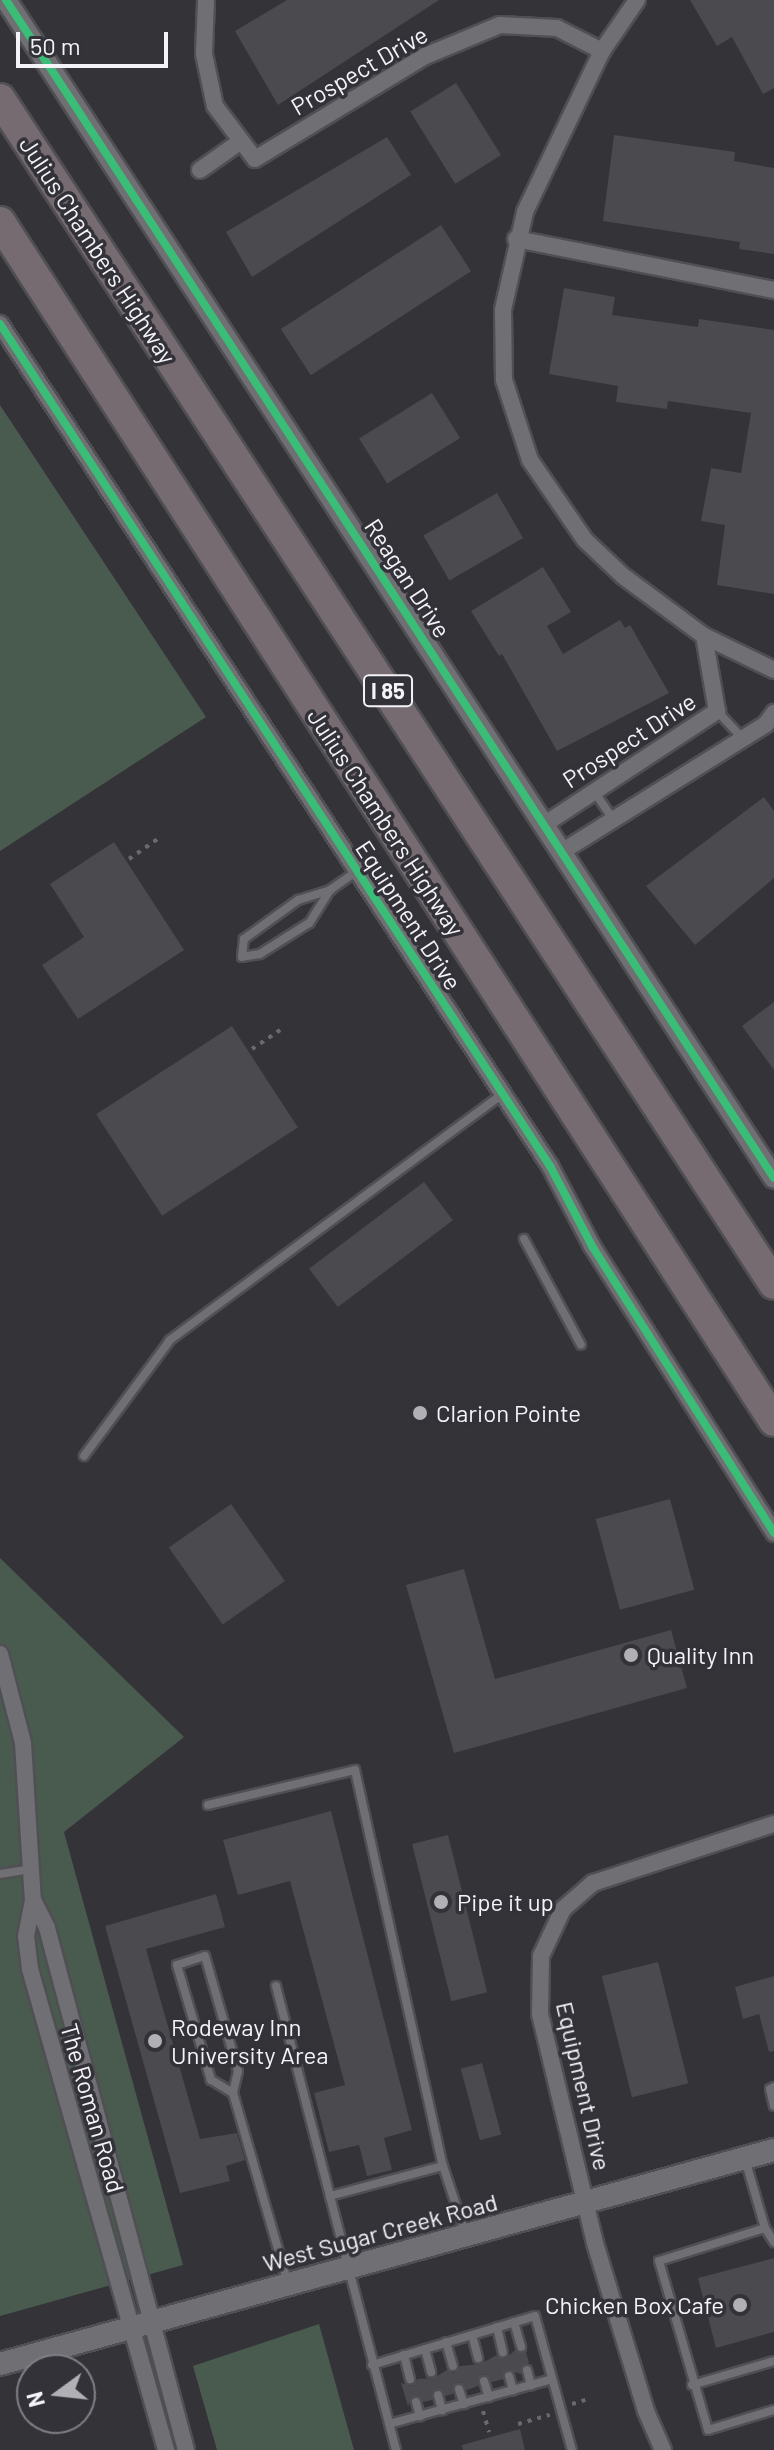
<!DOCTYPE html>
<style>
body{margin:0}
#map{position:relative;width:774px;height:2450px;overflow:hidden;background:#343338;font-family:Barlow,sans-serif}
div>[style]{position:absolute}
.green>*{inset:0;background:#495a4f}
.building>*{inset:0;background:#4b4a4e;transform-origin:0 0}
.path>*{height:4px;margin-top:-2px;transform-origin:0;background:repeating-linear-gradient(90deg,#6a696d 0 4px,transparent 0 10px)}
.roads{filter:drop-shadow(2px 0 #504f53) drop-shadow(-2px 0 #504f53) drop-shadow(0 2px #504f53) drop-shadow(0 -2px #504f53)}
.service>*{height:8px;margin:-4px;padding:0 4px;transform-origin:4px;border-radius:4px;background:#706f73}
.minor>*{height:16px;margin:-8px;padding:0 8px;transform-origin:8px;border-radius:8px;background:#706f73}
.tertiary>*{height:20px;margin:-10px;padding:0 10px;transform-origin:10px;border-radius:10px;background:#706f73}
.secondary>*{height:22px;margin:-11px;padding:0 11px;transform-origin:11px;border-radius:11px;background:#706f73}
.motorway>*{height:30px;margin:-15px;padding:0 15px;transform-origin:15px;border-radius:15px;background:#756b70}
.cycleway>*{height:8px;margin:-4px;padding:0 4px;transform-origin:4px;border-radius:4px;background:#3abd76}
.dots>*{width:22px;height:22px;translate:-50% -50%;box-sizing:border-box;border:4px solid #333239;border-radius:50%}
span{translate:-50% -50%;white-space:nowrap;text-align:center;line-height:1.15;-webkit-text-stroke:7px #333239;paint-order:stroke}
.shield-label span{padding:2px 6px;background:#333239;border:2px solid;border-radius:6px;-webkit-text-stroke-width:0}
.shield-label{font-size:22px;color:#f4f3f8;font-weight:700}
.street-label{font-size:24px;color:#f4f3f8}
.poi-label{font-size:24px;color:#f4f3f8}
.left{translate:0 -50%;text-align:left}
.right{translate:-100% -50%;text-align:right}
.north{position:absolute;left:16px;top:2354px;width:80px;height:80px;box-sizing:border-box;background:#333239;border:2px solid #807f85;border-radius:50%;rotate:255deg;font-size:22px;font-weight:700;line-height:32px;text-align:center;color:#f4f3f8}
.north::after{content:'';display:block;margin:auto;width:28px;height:36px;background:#b1b0b5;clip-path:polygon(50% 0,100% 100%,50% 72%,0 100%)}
.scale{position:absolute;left:16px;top:32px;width:152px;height:36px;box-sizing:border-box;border:4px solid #f4f3f8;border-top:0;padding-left:10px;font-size:24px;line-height:28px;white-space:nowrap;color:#f4f3f8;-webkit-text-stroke:6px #333239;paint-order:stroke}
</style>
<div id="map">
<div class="green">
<div style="clip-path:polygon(0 405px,206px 717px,0 851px)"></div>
<div style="clip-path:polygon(0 1558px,184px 1737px,64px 1832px,183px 2265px,0 2316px)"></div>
<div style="clip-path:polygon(319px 2324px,354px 2450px,217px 2450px,193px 2366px)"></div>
</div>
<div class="building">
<div style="clip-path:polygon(287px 0,439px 0,278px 105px,235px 31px)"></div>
<div style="clip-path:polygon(690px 0,774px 0,774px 88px,763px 94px,732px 37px,717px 46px)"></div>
<div style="left:456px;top:83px;width:85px;height:54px;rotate:58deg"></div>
<div style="clip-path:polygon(614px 135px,735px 152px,734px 161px,774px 168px,774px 254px,739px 249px,740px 242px,603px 221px)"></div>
<div style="clip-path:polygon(387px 137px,411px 175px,252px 277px,226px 232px)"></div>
<div style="left:441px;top:225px;width:55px;height:191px;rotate:57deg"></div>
<div style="clip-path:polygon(564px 288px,615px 297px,612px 315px,698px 327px,699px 319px,774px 330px,774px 594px,717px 585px,725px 525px,701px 521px,711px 468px,741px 473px,751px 413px,668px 401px,667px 409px,616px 402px,618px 386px,549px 374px)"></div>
<div style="left:432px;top:393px;width:53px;height:86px;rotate:58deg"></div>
<div style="left:497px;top:493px;width:52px;height:85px;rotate:60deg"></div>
<div style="clip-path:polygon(543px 567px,571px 612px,547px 626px,563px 654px,620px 620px,625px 628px,630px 625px,669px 693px,557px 751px,502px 654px,499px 656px,471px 611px)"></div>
<div style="clip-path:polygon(764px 797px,774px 811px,774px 878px,695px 945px,646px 886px)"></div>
<div style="clip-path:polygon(114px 842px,184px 950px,78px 1019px,42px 965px,84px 937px,50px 884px)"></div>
<div style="clip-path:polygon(774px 1002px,774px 1070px,742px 1026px)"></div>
<div style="left:232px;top:1026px;width:121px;height:162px;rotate:57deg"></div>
<div style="left:424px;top:1182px;width:48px;height:144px;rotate:53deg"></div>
<div style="left:670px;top:1499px;width:94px;height:77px;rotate:75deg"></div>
<div style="left:231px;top:1504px;width:94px;height:76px;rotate:55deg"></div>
<div style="clip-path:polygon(464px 1569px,495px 1679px,671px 1630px,687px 1688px,454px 1753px,406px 1585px)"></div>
<div style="clip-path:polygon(331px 1811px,412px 2130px,384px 2138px,392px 2170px,367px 2176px,359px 2145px,329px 2152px,314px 2093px,345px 2085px,290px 1881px,238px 1895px,223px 1840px)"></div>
<div style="left:448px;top:1835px;width:162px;height:37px;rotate:76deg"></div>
<div style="clip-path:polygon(216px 1894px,225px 1927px,146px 1949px,200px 2139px,237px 2133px,245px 2160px,226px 2166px,230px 2181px,180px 2193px,105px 1926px)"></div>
<div style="left:658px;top:1962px;width:125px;height:58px;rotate:76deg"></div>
<div style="clip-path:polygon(774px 1976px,774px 2051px,769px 2052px,759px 2014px,743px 2019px,735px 1987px)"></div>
<div style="left:482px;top:2063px;width:74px;height:22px;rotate:75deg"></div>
<div style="clip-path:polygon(774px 2258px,774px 2332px,716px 2348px,698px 2278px)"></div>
<div style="clip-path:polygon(515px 2350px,526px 2352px,529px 2363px,522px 2366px,521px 2374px,506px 2370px,503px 2379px,492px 2382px,483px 2374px,478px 2386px,467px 2390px,458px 2382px,453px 2394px,445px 2396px,435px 2389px,432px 2400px,423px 2402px,413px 2396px,408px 2406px,401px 2383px,412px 2386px,417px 2379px,434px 2378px,447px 2370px,454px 2373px,460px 2366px,480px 2364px,497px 2355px,505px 2359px)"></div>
<div style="clip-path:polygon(520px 2429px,525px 2450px,463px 2450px,462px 2445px)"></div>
</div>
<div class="path">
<div style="left:129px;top:859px;width:35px;rotate:-35deg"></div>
<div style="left:252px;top:1049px;width:34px;rotate:-34deg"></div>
<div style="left:572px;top:2404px;width:14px;rotate:-17deg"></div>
<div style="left:483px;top:2411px;width:22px;rotate:74deg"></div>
<div style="left:518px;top:2424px;width:33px;rotate:-16deg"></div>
</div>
<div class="roads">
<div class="service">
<div style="left:717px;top:711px;width:37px;rotate:47deg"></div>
<div style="left:594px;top:791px;width:34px;rotate:56deg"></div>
<div style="left:330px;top:890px;width:39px;rotate:122deg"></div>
<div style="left:309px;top:923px;width:58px;rotate:147.7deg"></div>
<div style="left:260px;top:954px;width:18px;rotate:171deg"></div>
<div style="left:242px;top:957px;width:18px;rotate:-84deg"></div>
<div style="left:244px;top:939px;width:67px;rotate:-35.8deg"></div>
<div style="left:298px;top:900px;width:34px;rotate:-17deg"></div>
<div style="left:330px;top:890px;width:33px;rotate:-35deg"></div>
<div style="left:524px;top:1239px;width:120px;rotate:61.7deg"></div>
<div style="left:84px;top:1456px;width:144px;rotate:-53.4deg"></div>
<div style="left:170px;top:1340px;width:413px;rotate:-36.5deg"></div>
<div style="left:208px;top:1805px;width:151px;rotate:-13.4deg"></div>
<div style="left:355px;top:1770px;width:406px;rotate:77.5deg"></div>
<div style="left:0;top:1874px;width:31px;rotate:-9deg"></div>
<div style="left:276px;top:1986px;width:217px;rotate:75.6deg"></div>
<div style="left:774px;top:2087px;width:4px;rotate:153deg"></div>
<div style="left:770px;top:2089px;width:17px;rotate:77deg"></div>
<div style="left:233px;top:2093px;width:26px;rotate:-149deg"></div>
<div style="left:211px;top:2080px;width:120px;rotate:-106.5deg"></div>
<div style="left:177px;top:1965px;width:29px;rotate:-18deg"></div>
<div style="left:205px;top:1956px;width:120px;rotate:74deg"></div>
<div style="left:238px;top:2071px;width:23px;rotate:103deg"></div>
<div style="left:233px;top:2093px;width:198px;rotate:73.9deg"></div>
<div style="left:745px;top:2159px;width:72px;rotate:73.8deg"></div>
<div style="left:765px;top:2228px;width:111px;rotate:162.7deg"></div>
<div style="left:659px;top:2261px;width:176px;rotate:73.8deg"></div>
<div style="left:708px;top:2430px;width:69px;rotate:-16.9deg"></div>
<div style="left:765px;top:2228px;width:17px;rotate:57deg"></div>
<div style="left:514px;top:2322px;width:26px;rotate:74deg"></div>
<div style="left:497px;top:2327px;width:26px;rotate:77deg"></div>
<div style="left:472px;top:2335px;width:24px;rotate:75deg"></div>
<div style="left:446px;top:2342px;width:25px;rotate:74deg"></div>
<div style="left:425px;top:2349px;width:24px;rotate:75deg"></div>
<div style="left:404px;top:2355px;width:25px;rotate:76deg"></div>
<div style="left:372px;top:2365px;width:170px;rotate:-16.7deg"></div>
<div style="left:535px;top:2316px;width:139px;rotate:74.6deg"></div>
<div style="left:527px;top:2370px;width:16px;rotate:75deg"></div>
<div style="left:509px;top:2376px;width:15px;rotate:74deg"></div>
<div style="left:484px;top:2381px;width:17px;rotate:73deg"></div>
<div style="left:692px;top:2385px;width:85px;rotate:-16.3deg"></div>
<div style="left:459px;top:2389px;width:16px;rotate:72deg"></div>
<div style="left:438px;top:2395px;width:16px;rotate:75deg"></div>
<div style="left:416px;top:2402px;width:15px;rotate:74deg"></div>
<div style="left:389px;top:2424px;width:169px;rotate:-15.4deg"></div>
<div style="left:396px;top:2450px;width:262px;rotate:-104.6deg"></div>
<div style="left:330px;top:2196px;width:117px;rotate:-14.9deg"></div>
<div style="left:443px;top:2166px;width:73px;rotate:71.6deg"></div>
</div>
<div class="minor">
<div style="left:637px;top:0;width:62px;rotate:124.5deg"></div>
<div style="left:602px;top:51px;width:178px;rotate:115.6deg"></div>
<div style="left:525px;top:212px;width:100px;rotate:102.7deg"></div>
<div style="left:503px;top:310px;width:70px;rotate:89.2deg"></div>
<div style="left:504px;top:380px;width:84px;rotate:72deg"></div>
<div style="left:530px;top:460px;width:97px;rotate:55.5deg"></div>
<div style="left:585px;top:540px;width:52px;rotate:43.5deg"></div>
<div style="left:623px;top:576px;width:101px;rotate:36.5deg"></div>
<div style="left:704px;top:636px;width:78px;rotate:25.9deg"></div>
<div style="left:206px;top:1px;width:53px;rotate:92.2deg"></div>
<div style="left:204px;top:54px;width:53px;rotate:78.1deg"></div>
<div style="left:215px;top:106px;width:66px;rotate:53deg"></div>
<div style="left:255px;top:159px;width:199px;rotate:-31.2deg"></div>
<div style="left:425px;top:56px;width:81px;rotate:-22.5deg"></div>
<div style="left:500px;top:25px;width:57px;rotate:3deg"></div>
<div style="left:557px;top:28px;width:51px;rotate:27.1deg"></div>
<div style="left:200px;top:170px;width:50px;rotate:-35.3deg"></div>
<div style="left:516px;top:239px;width:263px;rotate:11.2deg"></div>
<div style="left:0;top:324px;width:1006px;rotate:56.85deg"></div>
<div style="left:550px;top:1166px;width:90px;rotate:62.3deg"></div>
<div style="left:592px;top:1246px;width:340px;rotate:57.6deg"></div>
<div style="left:545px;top:824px;width:206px;rotate:-33.3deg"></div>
<div style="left:717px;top:711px;width:76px;rotate:-99.8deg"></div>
<div style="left:563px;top:851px;width:239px;rotate:-32deg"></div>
<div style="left:766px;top:724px;width:14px;rotate:-54deg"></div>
<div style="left:0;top:1654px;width:92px;rotate:75.5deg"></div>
<div style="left:23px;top:1743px;width:157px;rotate:86.4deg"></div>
<div style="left:33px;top:1900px;width:37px;rotate:101deg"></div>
<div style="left:26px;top:1936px;width:33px;rotate:83deg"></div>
<div style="left:30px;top:1969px;width:500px;rotate:74.2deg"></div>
<div style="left:33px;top:1900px;width:31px;rotate:63deg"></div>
<div style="left:47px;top:1928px;width:540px;rotate:75.09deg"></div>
<div style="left:663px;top:2450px;width:43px;rotate:-113.6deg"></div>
<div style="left:646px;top:2411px;width:176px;rotate:-106.9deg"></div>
<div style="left:595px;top:2243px;width:236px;rotate:-103.5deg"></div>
<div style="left:540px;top:2014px;width:58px;rotate:-89deg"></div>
<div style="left:541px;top:1956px;width:52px;rotate:-64.9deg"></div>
<div style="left:563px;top:1909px;width:40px;rotate:-41deg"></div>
<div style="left:593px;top:1883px;width:190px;rotate:-18.1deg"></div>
</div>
<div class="tertiary">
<div style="left:6px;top:0;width:1406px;rotate:56.9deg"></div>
</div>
<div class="secondary">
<div style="left:0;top:2364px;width:803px;rotate:-15.46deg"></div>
</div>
<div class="motorway">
<div style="left:0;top:99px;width:1415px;rotate:56.85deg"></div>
<div style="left:0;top:222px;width:1427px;rotate:57.16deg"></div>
</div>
</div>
<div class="cycleway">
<div style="left:6px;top:0;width:1406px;rotate:56.9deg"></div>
<div style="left:0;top:324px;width:1006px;rotate:56.85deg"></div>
<div style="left:550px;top:1166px;width:90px;rotate:62.3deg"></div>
<div style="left:592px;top:1246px;width:340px;rotate:57.6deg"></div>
</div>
<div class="dots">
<div style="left:420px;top:1413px;background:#b1b0b5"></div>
<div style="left:631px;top:1655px;background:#b1b0b5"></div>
<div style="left:441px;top:1902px;background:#b1b0b5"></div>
<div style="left:155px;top:2041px;background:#b1b0b5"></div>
<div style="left:740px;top:2305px;background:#b1b0b5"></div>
</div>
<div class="shield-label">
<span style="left:388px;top:691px">I 85</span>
</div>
<div class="street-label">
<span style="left:359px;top:70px;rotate:-30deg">Prospect Drive</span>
<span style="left:98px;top:250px;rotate:57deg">Julius Chambers Highway</span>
<span style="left:408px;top:578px;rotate:57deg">Reagan Drive</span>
<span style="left:629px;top:740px;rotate:-33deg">Prospect Drive</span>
<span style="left:386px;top:822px;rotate:57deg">Julius Chambers Highway</span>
<span style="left:409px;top:915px;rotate:57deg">Equipment Drive</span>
<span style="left:584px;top:2086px;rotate:77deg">Equipment Drive</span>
<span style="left:93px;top:2108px;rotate:74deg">The Roman Road</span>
<span style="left:380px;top:2232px;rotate:-15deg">West Sugar Creek Road</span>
</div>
<div class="poi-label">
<span class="left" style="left:436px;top:1413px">Clarion Pointe</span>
<span class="left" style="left:647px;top:1655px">Quality Inn</span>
<span class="left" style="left:457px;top:1902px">Pipe it up</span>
<span class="left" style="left:171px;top:2041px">Rodeway Inn<br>University Area</span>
<span class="right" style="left:724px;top:2305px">Chicken Box Cafe</span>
</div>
<div class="north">N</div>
<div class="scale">50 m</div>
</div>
